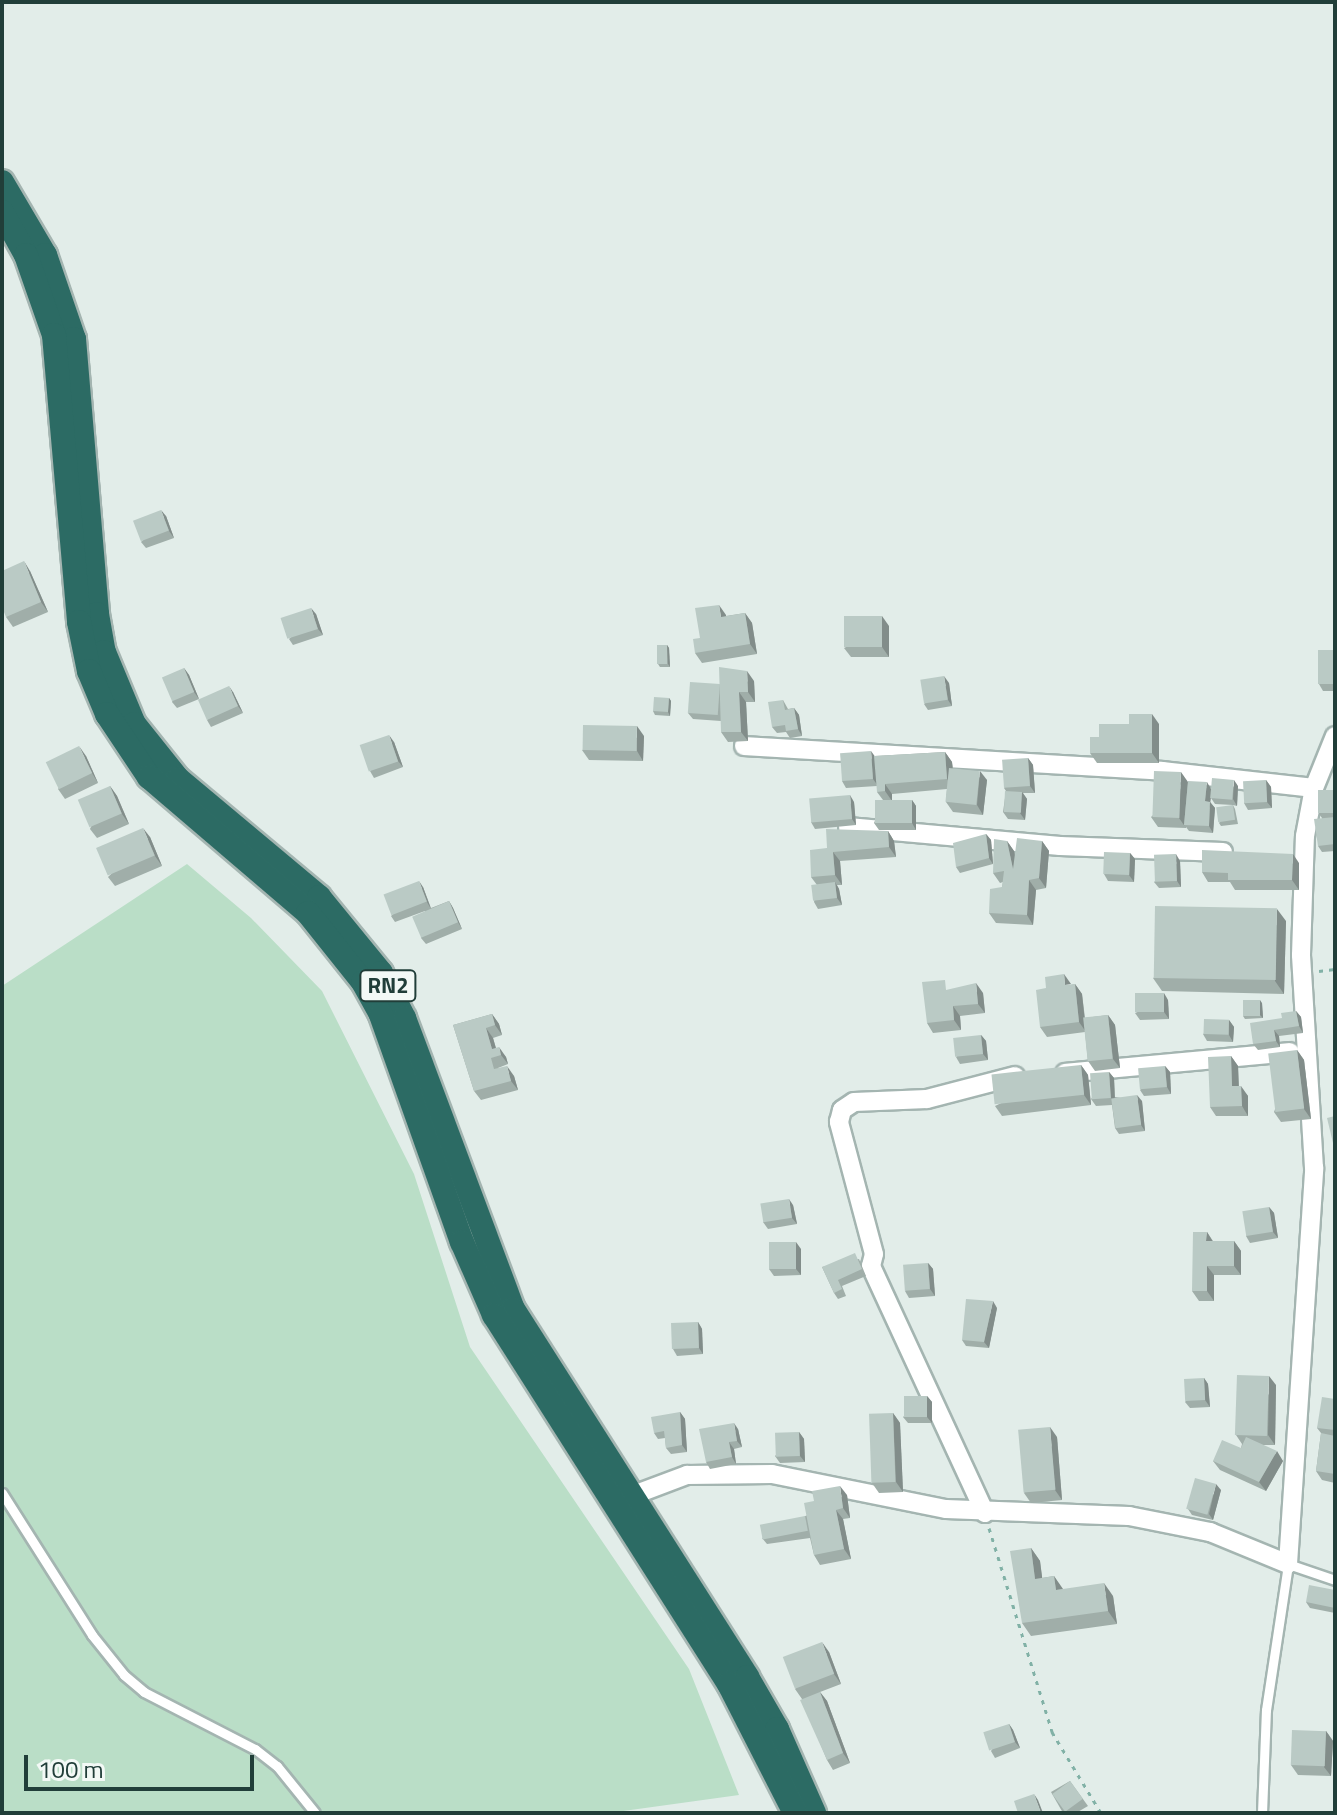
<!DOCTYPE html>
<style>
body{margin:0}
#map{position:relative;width:1337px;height:1815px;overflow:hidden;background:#e2ede9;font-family:"Titillium Web",sans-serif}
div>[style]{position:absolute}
.green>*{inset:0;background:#badec7}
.path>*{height:3px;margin-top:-1.5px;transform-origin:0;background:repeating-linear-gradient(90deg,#81b1a6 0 4px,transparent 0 10px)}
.roads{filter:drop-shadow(2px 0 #a4b5b1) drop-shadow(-2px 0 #a4b5b1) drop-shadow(0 2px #a4b5b1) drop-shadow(0 -2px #a4b5b1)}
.lane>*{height:9px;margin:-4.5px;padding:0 4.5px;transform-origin:4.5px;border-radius:4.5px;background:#fff}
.street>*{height:18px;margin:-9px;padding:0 9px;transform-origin:9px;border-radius:9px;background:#fff}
.highway>*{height:24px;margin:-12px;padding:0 12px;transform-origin:12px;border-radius:12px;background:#2c6b64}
.wall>*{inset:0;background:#a0aea9}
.shaded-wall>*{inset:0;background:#828d8a}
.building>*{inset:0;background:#bacac5;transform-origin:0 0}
span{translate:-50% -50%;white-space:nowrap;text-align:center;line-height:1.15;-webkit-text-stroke:7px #f3f9f6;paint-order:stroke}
.shield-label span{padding:2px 6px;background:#f3f9f6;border:2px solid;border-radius:6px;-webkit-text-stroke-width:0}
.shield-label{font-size:22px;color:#213e39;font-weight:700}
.frame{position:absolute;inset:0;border:4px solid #213e39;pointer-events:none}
.scale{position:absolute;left:24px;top:1755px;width:230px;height:36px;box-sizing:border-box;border:4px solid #213e39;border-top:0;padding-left:10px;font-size:24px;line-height:28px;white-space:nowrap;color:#213e39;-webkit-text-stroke:6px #f3f9f6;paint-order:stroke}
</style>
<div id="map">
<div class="green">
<div style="clip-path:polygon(187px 864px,251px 918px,322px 991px,414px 1174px,470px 1347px,689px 1669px,739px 1795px,609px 1813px,2px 1813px,2px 986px)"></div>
</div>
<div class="path">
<div style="left:1319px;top:971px;width:16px;rotate:-7deg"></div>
<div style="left:989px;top:1528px;width:214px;rotate:72.8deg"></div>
<div style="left:1052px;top:1732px;width:95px;rotate:58.8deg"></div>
</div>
<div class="roads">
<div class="lane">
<div style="left:2px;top:1493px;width:168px;rotate:57.6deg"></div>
<div style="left:92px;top:1635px;width:51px;rotate:51.3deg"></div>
<div style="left:124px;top:1675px;width:26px;rotate:40deg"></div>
<div style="left:144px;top:1692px;width:125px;rotate:27.2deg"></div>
<div style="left:255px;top:1749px;width:28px;rotate:38deg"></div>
<div style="left:277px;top:1766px;width:60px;rotate:51deg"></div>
<div style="left:1262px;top:1813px;width:103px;rotate:-87.8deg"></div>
<div style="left:1266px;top:1710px;width:148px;rotate:-81.4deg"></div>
<div style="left:1288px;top:1564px;width:50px;rotate:18.8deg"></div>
</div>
<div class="street">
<div style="left:744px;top:746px;width:419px;rotate:3.4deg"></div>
<div style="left:1162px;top:771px;width:153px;rotate:6.4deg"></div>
<div style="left:848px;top:827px;width:213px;rotate:5.1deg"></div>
<div style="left:1060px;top:846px;width:163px;rotate:2.1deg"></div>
<div style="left:1065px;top:1073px;width:226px;rotate:-5.3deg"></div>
<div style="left:631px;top:1496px;width:60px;rotate:-20.6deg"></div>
<div style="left:687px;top:1475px;width:85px;rotate:-0.7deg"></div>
<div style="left:772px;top:1474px;width:177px;rotate:11.4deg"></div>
<div style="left:946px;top:1509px;width:183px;rotate:2.2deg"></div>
<div style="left:1129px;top:1516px;width:83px;rotate:11.2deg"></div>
<div style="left:1210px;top:1532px;width:84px;rotate:22.3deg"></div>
<div style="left:1288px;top:1564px;width:397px;rotate:-86.2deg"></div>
<div style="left:1314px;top:1168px;width:213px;rotate:-93.5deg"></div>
<div style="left:1301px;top:955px;width:119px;rotate:-88.1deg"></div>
<div style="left:1305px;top:836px;width:49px;rotate:-79.4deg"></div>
<div style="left:1314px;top:788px;width:56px;rotate:-68deg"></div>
<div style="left:985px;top:1513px;width:272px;rotate:-114.8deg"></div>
<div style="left:871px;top:1266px;width:12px;rotate:-76deg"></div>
<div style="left:874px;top:1254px;width:137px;rotate:-104.9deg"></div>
<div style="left:839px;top:1122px;width:12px;rotate:-76deg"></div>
<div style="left:842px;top:1110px;width:14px;rotate:-34deg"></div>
<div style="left:854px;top:1102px;width:73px;rotate:-2.4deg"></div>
<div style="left:927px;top:1099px;width:91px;rotate:-14.6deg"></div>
</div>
<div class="highway">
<div style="left:2px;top:182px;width:85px;rotate:59.5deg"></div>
<div style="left:45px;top:255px;width:89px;rotate:71deg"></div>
<div style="left:74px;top:339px;width:276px;rotate:85.2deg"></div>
<div style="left:97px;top:614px;width:39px;rotate:80deg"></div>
<div style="left:104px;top:652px;width:78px;rotate:67.4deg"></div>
<div style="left:134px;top:724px;width:70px;rotate:51.3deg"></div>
<div style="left:178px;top:779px;width:184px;rotate:39.9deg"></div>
<div style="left:319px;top:897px;width:98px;rotate:50.8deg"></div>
<div style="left:381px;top:973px;width:51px;rotate:62.9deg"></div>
<div style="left:404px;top:1018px;width:311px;rotate:69.5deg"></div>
<div style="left:513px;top:1309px;width:436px;rotate:57.5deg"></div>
<div style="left:747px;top:1677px;width:60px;rotate:60deg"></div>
<div style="left:777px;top:1729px;width:92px;rotate:66.2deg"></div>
<div style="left:2px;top:212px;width:49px;rotate:60.8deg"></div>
<div style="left:26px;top:255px;width:85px;rotate:70.7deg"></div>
<div style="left:54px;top:335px;width:288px;rotate:85deg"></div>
<div style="left:79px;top:622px;width:50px;rotate:78.5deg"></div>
<div style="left:89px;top:671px;width:47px;rotate:67.3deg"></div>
<div style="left:107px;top:714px;width:76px;rotate:56.3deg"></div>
<div style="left:149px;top:777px;width:209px;rotate:40.5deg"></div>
<div style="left:308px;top:913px;width:88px;rotate:51.4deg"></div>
<div style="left:363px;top:982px;width:38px;rotate:61deg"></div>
<div style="left:381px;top:1015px;width:241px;rotate:70.4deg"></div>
<div style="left:462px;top:1242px;width:80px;rotate:66.3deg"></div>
<div style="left:494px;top:1315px;width:437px;rotate:57.5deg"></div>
<div style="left:729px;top:1684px;width:145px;rotate:62.9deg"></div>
</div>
</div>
<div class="wall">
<div style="clip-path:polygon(166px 516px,174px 538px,146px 548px,141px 542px)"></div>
<div style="clip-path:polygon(30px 571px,48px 612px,13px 627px,6px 617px)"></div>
<div style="clip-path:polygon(745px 613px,752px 623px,757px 654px,702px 663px,695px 653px,700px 638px,726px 615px,726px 616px)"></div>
<div style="clip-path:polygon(316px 614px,323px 635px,293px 645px,289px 639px)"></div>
<div style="clip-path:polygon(889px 626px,889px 657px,851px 657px,844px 648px)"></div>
<div style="clip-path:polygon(667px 645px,669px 648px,670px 667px,660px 667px,658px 664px)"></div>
<div style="clip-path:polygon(1335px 650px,1335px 691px,1323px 691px,1319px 684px)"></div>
<div style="clip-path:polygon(184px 668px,189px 675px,199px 699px,177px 708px,172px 702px)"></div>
<div style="clip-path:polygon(754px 681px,755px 702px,746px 702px,748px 741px,728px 742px,721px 732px,721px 721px,693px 719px,688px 713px,720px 684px)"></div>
<div style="clip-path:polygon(949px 683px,952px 706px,928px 710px,924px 704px)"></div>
<div style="clip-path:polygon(233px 692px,243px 713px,211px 727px,207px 720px)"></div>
<div style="clip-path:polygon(669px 698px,671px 701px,670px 716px,655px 715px,653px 711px)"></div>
<div style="clip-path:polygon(783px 700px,788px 709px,794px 708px,799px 715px,802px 736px,790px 738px,786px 732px,777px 733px,772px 727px)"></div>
<div style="clip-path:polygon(1159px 724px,1159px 763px,1097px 763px,1090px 753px,1099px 737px)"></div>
<div style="clip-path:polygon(644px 736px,643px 761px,589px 760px,582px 750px)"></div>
<div style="clip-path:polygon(394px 742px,403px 767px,374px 778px,370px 771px)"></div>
<div style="clip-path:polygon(945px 752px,952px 762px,953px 768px,987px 780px,983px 815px,953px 812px,946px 802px,947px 789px,892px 794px,892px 800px,912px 800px,916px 806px,916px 830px,879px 830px,874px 823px,883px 800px,877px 792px,877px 786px,846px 788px,842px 781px,875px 756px)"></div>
<div style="clip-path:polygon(86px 756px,98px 783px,65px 799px,58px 789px)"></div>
<div style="clip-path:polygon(1028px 758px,1033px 765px,1035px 793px,1023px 793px,1027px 799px,1025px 820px,1008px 819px,1003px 812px,1006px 791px,1004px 788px)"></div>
<div style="clip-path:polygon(1266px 780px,1271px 787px,1272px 808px,1248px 810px,1244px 803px)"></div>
<div style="clip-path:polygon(1188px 782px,1211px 789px,1238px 786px,1237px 806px,1233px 805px,1235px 809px,1238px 824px,1221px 826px,1219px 823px,1233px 805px,1215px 804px,1211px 798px,1210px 802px,1215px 808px,1213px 833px,1189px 831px,1186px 827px,1186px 828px,1158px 827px,1151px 817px)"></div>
<div style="clip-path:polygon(110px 786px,117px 796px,129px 824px,97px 838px,90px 829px)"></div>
<div style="clip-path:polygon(1335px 790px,1335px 851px,1322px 852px,1318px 846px,1322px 818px,1319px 814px)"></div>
<div style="clip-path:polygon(854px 802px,856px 825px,815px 829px,811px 822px)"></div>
<div style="clip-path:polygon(888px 831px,894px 841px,896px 857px,840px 861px,842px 885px,837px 885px,839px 889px,842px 905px,818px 909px,814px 902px,817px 885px,811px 877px,827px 848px)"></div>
<div style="clip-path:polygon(986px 834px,991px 840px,993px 864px,960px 873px,956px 867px)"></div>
<div style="clip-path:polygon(150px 837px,162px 866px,115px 886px,108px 877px)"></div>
<div style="clip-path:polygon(1007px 841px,1014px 851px,1015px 854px,1042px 841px,1049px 851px,1046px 888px,1036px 890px,1033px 925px,996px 923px,989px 913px,1002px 887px,1003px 882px,1000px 883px,993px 873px)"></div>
<div style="clip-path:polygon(1130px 853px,1135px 859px,1134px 882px,1108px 881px,1104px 874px)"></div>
<div style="clip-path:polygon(1180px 861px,1181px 887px,1159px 888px,1154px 882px)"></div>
<div style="clip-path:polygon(1299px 863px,1299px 890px,1235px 890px,1230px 882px,1208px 882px,1202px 872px)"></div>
<div style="clip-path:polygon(423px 887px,431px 908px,449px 901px,453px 908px,462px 929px,426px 944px,421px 938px,425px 911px,395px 922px,391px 916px)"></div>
<div style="clip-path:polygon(1286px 921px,1284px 994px,1162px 991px,1153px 978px)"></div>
<div style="clip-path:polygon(1075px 984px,1082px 994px,1085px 1018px,1108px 1015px,1115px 1025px,1120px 1068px,1095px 1071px,1088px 1061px,1085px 1032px,1047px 1037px,1040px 1027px,1071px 985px)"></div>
<div style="clip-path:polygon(952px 989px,983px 993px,985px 1013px,960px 1016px,961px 1030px,933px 1033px,927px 1023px)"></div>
<div style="clip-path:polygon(1168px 1000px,1169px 1019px,1140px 1020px,1135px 1013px)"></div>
<div style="clip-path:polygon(1262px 1003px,1263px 1018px,1245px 1019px,1243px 1016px)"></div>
<div style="clip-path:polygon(1296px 1011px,1301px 1017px,1303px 1033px,1279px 1036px,1280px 1047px,1258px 1050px,1253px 1044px)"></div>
<div style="clip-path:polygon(492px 1014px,499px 1024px,502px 1035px,493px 1038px,496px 1048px,506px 1057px,508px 1064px,498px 1068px,514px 1076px,518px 1090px,481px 1100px,474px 1091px,453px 1025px)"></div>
<div style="clip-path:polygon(1229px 1020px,1234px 1027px,1233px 1042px,1207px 1041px,1203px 1034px)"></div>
<div style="clip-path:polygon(981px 1035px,986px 1041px,988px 1060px,960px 1064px,956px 1057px)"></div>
<div style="clip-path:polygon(1297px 1050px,1304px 1060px,1311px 1119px,1281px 1122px,1274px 1112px)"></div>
<div style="clip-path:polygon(1231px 1056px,1238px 1066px,1239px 1086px,1248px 1096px,1248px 1116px,1216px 1116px,1210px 1107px)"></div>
<div style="clip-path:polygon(1081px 1065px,1088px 1075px,1091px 1105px,1002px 1116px,995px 1106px)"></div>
<div style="clip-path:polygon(1165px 1066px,1170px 1072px,1171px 1094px,1144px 1096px,1140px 1090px)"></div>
<div style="clip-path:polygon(1109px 1072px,1114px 1078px,1115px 1097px,1142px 1101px,1145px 1131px,1119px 1134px,1115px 1128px,1112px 1105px,1096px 1106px,1091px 1099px)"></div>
<div style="clip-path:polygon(793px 1205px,797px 1224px,768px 1229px,763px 1222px)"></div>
<div style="clip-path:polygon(1269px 1207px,1274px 1213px,1278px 1238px,1250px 1243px,1246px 1236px)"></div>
<div style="clip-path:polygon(1207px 1232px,1213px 1241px,1234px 1241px,1241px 1251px,1241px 1275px,1214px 1275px,1214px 1301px,1199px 1301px,1192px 1291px)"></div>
<div style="clip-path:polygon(801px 1249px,801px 1275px,774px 1276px,769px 1269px)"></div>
<div style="clip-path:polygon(859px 1259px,866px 1276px,842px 1286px,846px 1296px,838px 1299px,834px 1293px,822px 1267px)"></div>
<div style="clip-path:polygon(928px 1263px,933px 1269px,935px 1296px,909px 1298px,905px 1291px)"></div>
<div style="clip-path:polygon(997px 1308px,989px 1348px,966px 1346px,962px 1340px)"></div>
<div style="clip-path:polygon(698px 1322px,702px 1329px,703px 1354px,677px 1356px,673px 1349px)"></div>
<div style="clip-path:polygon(1204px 1378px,1208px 1384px,1210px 1407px,1190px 1408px,1185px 1402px)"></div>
<div style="clip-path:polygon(1276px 1385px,1275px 1445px,1263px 1445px,1283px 1461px,1266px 1491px,1220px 1470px,1213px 1461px,1241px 1448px,1242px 1444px,1236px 1435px)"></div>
<div style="clip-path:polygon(927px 1396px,932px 1402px,932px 1423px,908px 1423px,903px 1417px)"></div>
<div style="clip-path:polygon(1335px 1399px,1335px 1483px,1322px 1480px,1316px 1471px,1321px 1433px,1317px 1428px)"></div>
<div style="clip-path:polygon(680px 1412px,685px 1419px,687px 1452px,671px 1454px,666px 1448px,665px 1438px,658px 1439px,654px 1433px)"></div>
<div style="clip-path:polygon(893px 1413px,900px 1423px,903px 1492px,879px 1493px,872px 1483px)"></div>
<div style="clip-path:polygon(738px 1429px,742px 1447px,734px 1449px,736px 1464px,710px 1469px,706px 1462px)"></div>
<div style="clip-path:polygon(799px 1432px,804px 1439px,805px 1462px,780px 1463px,775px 1456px)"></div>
<div style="clip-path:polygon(1057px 1437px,1062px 1500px,1031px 1503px,1024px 1493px)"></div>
<div style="clip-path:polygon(1221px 1490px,1213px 1520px,1192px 1515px,1188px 1509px)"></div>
<div style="clip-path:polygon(847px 1495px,850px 1518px,843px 1519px,851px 1559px,820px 1565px,814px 1555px,810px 1538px,767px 1544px,762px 1538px)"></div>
<div style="clip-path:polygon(1031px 1548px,1040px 1561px,1042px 1578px,1054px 1576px,1062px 1589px,1113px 1596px,1117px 1624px,1031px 1636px,1022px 1623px)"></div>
<div style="clip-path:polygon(1335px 1590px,1335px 1613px,1310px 1608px,1306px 1602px)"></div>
<div style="clip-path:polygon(829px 1652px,841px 1684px,820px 1692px,827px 1701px,850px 1763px,833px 1770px,827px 1760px,802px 1699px,795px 1689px)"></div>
<div style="clip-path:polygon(1009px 1724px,1013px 1730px,1020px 1748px,995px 1758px,991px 1751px)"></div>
<div style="clip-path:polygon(1326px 1731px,1333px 1741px,1331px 1776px,1298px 1775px,1291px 1765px)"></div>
<div style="clip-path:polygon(1070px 1781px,1088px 1806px,1076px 1813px,1063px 1813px,1051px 1792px)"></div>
</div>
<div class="shaded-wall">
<div style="clip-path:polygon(161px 510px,166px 516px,174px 538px,169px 531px)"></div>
<div style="clip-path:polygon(24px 561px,30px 571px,48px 612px,41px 602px)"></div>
<div style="clip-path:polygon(719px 605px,726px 615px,727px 627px,721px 617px)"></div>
<div style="clip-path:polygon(311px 608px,316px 614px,323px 635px,318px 629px)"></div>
<div style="clip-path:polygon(745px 613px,752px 623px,757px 654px,750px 644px)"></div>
<div style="clip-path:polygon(882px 616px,889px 626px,889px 657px,882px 647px)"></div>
<div style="clip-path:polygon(667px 645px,669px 648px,670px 667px,668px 664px)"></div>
<div style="clip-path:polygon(184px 668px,189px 675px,199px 699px,194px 692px)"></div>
<div style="clip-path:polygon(747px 671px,754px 681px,755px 702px,748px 692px)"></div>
<div style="clip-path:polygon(944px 676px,949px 683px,952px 706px,948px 700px)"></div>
<div style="clip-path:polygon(229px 686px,233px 692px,243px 713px,238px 706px)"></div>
<div style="clip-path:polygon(739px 692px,746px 702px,748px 741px,741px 732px)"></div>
<div style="clip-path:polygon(669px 698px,671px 701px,670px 716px,668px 712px)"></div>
<div style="clip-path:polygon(794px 708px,799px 715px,802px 736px,798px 729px)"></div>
<div style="clip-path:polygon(1152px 714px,1159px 724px,1159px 763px,1152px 753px)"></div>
<div style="clip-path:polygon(637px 726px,644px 736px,643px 761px,637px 751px)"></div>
<div style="clip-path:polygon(389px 735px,394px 742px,403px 767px,398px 761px)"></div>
<div style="clip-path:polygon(79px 746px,86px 756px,98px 783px,92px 773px)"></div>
<div style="clip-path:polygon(871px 751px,876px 758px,878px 786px,873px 779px)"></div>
<div style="clip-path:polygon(945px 752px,952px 762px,954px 788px,947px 779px)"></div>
<div style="clip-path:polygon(1028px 758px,1033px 765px,1035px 793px,1030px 786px)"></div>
<div style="clip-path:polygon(980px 771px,987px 780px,983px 815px,977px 805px)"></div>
<div style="clip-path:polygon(1181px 772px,1188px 782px,1184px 825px,1186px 828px,1179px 818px)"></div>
<div style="clip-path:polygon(1234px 780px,1238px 786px,1237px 806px,1233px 799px)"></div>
<div style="clip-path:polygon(1266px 780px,1271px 787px,1272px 808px,1267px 802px)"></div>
<div style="clip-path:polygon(1207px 782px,1211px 789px,1210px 808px,1205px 801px)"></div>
<div style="clip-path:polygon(885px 784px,892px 794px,892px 801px,885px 791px)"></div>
<div style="clip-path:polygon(110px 786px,117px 796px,129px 824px,122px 814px)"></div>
<div style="clip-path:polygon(1022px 792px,1027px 799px,1025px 820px,1020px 813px)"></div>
<div style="clip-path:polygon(850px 795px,854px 802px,856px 825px,852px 819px)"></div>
<div style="clip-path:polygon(912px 800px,916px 806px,916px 830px,912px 823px)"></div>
<div style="clip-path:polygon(1210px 802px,1215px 808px,1213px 833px,1209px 826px)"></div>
<div style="clip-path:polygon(143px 828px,150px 837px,162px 866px,155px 856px)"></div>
<div style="clip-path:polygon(888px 831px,894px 841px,896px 857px,889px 847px)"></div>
<div style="clip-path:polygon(986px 834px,991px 840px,993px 864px,989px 858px)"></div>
<div style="clip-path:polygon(1007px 841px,1014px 851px,1020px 879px,1013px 869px)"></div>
<div style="clip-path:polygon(1042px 841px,1049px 851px,1046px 888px,1039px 878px)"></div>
<div style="clip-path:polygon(833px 852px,840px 861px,842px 885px,835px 875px)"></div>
<div style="clip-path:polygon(1130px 853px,1135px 859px,1134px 882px,1129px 875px)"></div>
<div style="clip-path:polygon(1176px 854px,1180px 861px,1181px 887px,1177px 881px)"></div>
<div style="clip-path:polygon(1293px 854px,1299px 863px,1299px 890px,1292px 880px)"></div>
<div style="clip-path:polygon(1029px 880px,1036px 890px,1033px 925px,1027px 915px)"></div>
<div style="clip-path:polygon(419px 881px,423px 887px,431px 909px,427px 902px)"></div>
<div style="clip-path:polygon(835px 882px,839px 889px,842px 905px,837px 898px)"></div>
<div style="clip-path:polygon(449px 901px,453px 908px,462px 929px,458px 922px)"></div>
<div style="clip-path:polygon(1277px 909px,1286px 921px,1284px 994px,1275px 981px)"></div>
<div style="clip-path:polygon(1064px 974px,1071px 984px,1065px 985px)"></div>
<div style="clip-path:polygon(976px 983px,983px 993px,985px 1013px,978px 1004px)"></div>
<div style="clip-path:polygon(1075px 984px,1082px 994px,1086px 1032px,1079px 1022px)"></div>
<div style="clip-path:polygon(1164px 993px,1168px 1000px,1169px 1019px,1164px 1012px)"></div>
<div style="clip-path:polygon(1260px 1000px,1262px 1003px,1263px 1018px,1260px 1015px)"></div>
<div style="clip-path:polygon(953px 1006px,960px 1016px,961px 1030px,954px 1020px)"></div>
<div style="clip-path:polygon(1296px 1011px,1301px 1017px,1303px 1033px,1299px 1026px)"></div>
<div style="clip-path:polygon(492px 1014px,499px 1024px,502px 1035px,495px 1025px)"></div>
<div style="clip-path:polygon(1108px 1015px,1115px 1025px,1120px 1068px,1113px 1059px)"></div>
<div style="clip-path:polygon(1229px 1020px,1234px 1027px,1233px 1042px,1229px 1035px)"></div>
<div style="clip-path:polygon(486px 1028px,493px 1038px,498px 1056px,492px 1049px)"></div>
<div style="clip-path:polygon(1274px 1030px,1279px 1036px,1280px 1047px,1276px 1041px)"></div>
<div style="clip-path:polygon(981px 1035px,986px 1041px,988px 1060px,983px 1054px)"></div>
<div style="clip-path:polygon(499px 1047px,506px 1057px,508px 1064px,501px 1055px)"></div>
<div style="clip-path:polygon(1297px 1050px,1304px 1060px,1311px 1119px,1304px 1109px)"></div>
<div style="clip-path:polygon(1231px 1056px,1238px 1066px,1239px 1096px,1232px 1086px)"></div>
<div style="clip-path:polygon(1081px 1065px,1088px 1075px,1091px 1105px,1084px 1095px)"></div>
<div style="clip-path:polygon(507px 1066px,514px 1076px,518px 1090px,511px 1081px)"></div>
<div style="clip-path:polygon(1165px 1066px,1170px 1072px,1171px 1094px,1167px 1087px)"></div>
<div style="clip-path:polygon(1109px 1072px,1114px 1078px,1115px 1105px,1111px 1098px)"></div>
<div style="clip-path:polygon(1241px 1086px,1248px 1096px,1248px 1116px,1242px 1106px)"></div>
<div style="clip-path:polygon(1137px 1095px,1142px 1101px,1145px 1131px,1141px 1125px)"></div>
<div style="clip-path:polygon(789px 1199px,793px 1205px,797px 1224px,792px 1218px)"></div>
<div style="clip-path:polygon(1269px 1207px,1274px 1213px,1278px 1238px,1273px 1232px)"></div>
<div style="clip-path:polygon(1207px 1232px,1213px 1242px,1206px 1241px)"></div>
<div style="clip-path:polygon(1234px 1241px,1241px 1251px,1241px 1275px,1234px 1266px)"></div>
<div style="clip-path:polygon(796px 1242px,801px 1249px,801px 1275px,796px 1269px)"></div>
<div style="clip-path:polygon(928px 1263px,933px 1269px,935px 1296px,930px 1289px)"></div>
<div style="clip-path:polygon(1207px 1266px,1214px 1275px,1214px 1301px,1207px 1291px)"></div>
<div style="clip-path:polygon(993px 1301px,997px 1308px,989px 1348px,984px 1342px)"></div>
<div style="clip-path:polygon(698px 1322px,702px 1329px,703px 1354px,699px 1348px)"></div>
<div style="clip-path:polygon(1269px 1376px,1276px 1385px,1275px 1445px,1268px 1435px)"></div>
<div style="clip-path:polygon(1204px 1378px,1208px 1384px,1210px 1407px,1205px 1400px)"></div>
<div style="clip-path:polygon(927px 1396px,932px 1402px,932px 1423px,927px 1417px)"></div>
<div style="clip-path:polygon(680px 1412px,685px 1419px,687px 1452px,682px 1445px)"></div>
<div style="clip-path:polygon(893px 1413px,900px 1423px,903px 1492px,896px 1482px)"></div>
<div style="clip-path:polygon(734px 1423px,738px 1429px,742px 1447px,737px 1441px)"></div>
<div style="clip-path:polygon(1050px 1427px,1057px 1437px,1062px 1500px,1055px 1490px)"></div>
<div style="clip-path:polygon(799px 1432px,804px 1439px,805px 1462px,800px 1456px)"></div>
<div style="clip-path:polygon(729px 1442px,734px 1449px,736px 1464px,732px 1457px)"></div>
<div style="clip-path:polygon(1277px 1451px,1283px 1461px,1266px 1491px,1259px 1482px)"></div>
<div style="clip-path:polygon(1216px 1484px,1221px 1490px,1213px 1520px,1209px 1514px)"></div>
<div style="clip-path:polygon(840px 1486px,847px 1495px,850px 1518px,843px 1508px)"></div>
<div style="clip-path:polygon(836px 1510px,843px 1519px,851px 1559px,844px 1549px)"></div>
<div style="clip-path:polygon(1031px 1548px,1040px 1561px,1044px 1592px,1035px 1579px)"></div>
<div style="clip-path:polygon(1054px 1576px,1063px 1589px,1056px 1590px)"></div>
<div style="clip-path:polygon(1104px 1583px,1113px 1596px,1117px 1624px,1108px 1611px)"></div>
<div style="clip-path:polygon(822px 1642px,829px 1652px,841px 1684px,834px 1674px)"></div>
<div style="clip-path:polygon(820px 1692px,827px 1701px,850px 1763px,843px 1753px)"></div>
<div style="clip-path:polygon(1009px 1724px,1013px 1730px,1020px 1748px,1015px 1742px)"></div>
<div style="clip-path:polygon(1326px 1731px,1333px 1741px,1331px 1776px,1324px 1767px)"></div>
<div style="clip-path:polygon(1034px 1794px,1038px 1800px,1043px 1813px,1041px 1813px)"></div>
</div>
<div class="building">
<div style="left:161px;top:510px;width:22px;height:30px;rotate:69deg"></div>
<div style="clip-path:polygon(24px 561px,41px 602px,6px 617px,2px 607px,2px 571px)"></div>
<div style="clip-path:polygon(719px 605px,721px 617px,745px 613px,750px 644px,695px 653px,693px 639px,700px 638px,695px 608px)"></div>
<div style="left:311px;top:608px;width:22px;height:32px;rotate:72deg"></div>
<div style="left:882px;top:616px;width:31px;height:38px;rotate:90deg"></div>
<div style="left:657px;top:645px;width:10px;height:19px"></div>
<div style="left:1335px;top:650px;width:34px;height:17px;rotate:90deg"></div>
<div style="clip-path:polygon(719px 667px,747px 671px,748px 692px,739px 692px,741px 732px,721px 732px)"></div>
<div style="left:184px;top:668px;width:26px;height:24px;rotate:67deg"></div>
<div style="left:944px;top:676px;width:24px;height:24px;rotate:81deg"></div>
<div style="left:690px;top:682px;width:30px;height:31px;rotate:4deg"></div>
<div style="left:229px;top:686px;width:22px;height:34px;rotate:66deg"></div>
<div style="left:654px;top:697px;width:15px;height:14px;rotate:4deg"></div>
<div style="clip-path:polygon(783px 700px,785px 710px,794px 708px,798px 729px,786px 731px,785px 725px,772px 727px,768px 702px)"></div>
<div style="clip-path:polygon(1129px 714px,1152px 714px,1152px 753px,1090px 753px,1090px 737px,1099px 737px,1099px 724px,1129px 724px)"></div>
<div style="left:583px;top:725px;width:54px;height:25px;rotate:1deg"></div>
<div style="left:389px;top:735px;width:28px;height:31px;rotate:71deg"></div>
<div style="left:79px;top:746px;width:30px;height:37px;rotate:64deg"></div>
<div style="left:871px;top:751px;width:28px;height:31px;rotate:86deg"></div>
<div style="clip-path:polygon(945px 752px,947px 779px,885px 784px,885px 791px,877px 792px,874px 756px)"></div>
<div style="left:1028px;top:758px;width:28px;height:26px;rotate:86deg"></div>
<div style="left:949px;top:768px;width:31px;height:34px;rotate:6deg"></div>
<div style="left:1154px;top:771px;width:27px;height:46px;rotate:2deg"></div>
<div style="left:1212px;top:778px;width:22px;height:20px;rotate:5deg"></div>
<div style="left:1266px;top:780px;width:22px;height:23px;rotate:87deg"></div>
<div style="clip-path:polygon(1188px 781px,1207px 782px,1205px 801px,1210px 802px,1209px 826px,1184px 825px)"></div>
<div style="left:110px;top:786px;width:30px;height:35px;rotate:67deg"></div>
<div style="left:1335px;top:790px;width:23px;height:17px;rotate:90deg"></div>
<div style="left:1005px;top:791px;width:17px;height:21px;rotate:3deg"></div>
<div style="left:850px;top:795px;width:24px;height:41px;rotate:85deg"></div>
<div style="left:875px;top:800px;width:37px;height:23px"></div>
<div style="left:1233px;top:805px;width:15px;height:17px;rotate:82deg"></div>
<div style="clip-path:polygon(1335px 817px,1335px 844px,1318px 846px,1314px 819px)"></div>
<div style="left:143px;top:828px;width:30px;height:51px;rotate:67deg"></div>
<div style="clip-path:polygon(826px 829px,888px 831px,889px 847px,833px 852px,835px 875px,811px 877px,810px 850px,827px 848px)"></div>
<div style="clip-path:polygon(986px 834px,989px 858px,956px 867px,953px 843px)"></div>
<div style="clip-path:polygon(1017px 838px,1042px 841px,1039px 878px,1029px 880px,1027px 915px,989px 913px,990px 889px,1002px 887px,1004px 871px,993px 873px,994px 839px,1007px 841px,1013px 869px)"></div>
<div style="clip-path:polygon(1202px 850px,1293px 854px,1292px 880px,1228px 880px,1228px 873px,1202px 872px)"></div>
<div style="left:1104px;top:852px;width:26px;height:22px;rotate:2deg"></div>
<div style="left:1176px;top:854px;width:27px;height:22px;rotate:88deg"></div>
<div style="left:419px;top:881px;width:22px;height:38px;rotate:69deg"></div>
<div style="left:835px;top:882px;width:16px;height:24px;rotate:83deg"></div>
<div style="left:449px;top:901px;width:23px;height:40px;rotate:67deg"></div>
<div style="left:1155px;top:906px;width:122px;height:72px;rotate:1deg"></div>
<div style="clip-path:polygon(1064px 974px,1065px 985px,1075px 984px,1079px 1022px,1040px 1027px,1036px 990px,1046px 988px,1045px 977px)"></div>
<div style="clip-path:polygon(945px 980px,946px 990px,976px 983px,978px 1004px,953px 1006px,954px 1020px,927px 1023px,922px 982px)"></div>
<div style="left:1164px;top:993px;width:19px;height:29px;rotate:90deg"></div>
<div style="left:1243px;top:1000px;width:17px;height:16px"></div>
<div style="clip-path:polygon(1296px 1011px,1299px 1026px,1274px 1030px,1276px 1041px,1253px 1044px,1250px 1023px,1282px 1018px,1281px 1013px)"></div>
<div style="clip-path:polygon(492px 1014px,495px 1025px,486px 1028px,492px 1049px,499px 1047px,501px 1055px,491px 1058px,494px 1069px,507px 1066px,511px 1081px,474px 1091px,453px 1025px)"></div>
<div style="left:1108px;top:1015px;width:44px;height:25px;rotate:84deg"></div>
<div style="left:1204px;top:1019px;width:25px;height:15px;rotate:2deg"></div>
<div style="left:981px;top:1035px;width:19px;height:28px;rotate:84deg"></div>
<div style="left:1297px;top:1050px;width:59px;height:29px;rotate:83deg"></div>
<div style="clip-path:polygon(1231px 1056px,1232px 1086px,1241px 1086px,1242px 1106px,1210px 1107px,1208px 1057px)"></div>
<div style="left:1081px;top:1065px;width:30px;height:90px;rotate:84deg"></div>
<div style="left:1165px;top:1066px;width:21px;height:27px;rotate:85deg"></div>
<div style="left:1109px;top:1072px;width:26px;height:19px;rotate:86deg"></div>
<div style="left:1137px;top:1095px;width:30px;height:26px;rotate:82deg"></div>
<div style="clip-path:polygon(1335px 1116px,1335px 1142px,1333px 1143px,1327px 1118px)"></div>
<div style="left:789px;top:1199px;width:19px;height:29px;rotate:81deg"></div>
<div style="left:1269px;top:1207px;width:25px;height:27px;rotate:81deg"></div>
<div style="clip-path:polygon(1193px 1232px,1207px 1232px,1206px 1241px,1234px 1241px,1234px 1266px,1207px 1266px,1207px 1291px,1192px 1291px)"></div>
<div style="left:769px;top:1242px;width:27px;height:27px"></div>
<div style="clip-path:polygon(855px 1253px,862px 1269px,838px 1280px,842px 1289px,834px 1293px,822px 1267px)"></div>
<div style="left:928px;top:1263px;width:26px;height:25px;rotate:86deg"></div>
<div style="clip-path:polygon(966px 1299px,993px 1301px,984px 1342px,962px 1340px)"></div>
<div style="left:698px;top:1322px;width:26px;height:27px;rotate:88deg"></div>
<div style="left:1237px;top:1375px;width:32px;height:60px;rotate:2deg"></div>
<div style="left:1204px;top:1378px;width:22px;height:20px;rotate:87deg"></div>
<div style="left:904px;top:1396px;width:23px;height:21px"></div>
<div style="clip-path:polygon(1322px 1397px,1335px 1399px,1335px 1430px,1317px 1428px)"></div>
<div style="clip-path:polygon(680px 1412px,682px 1445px,666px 1448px,664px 1431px,654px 1433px,651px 1417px)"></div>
<div style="left:893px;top:1413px;width:69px;height:24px;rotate:88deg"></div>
<div style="clip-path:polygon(734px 1423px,737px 1441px,729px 1442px,732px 1457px,706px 1462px,699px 1429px)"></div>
<div style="left:1050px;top:1427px;width:63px;height:32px;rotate:85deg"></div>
<div style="left:799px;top:1432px;width:24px;height:24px;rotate:88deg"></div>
<div style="clip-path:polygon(1321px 1433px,1335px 1436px,1335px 1474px,1316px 1471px)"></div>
<div style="clip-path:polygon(1246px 1437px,1277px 1451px,1259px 1482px,1213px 1461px,1222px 1440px,1241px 1448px)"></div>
<div style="left:1195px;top:1478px;width:22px;height:32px;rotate:16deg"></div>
<div style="clip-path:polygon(840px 1486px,843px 1508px,836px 1510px,844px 1549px,814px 1555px,804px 1503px,814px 1501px,812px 1491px)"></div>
<div style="left:805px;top:1516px;width:15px;height:46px;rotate:79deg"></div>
<div style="clip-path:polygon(1031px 1548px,1035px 1579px,1054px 1576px,1056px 1590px,1104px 1583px,1108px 1611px,1022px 1623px,1010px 1551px)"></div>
<div style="clip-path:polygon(1309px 1585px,1335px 1590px,1335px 1608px,1306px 1602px)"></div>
<div style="left:822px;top:1642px;width:34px;height:42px;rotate:69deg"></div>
<div style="clip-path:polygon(820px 1692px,843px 1753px,827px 1760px,800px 1700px)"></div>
<div style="left:1009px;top:1724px;width:19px;height:27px;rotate:72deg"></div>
<div style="left:1292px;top:1730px;width:34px;height:35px;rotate:2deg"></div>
<div style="left:1070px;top:1781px;width:22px;height:22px;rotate:54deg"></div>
<div style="clip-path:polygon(1034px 1794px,1041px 1813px,1018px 1813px,1014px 1801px)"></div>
</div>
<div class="shield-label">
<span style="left:388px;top:986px">RN2</span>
</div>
<div class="frame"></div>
<div class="scale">100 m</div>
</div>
